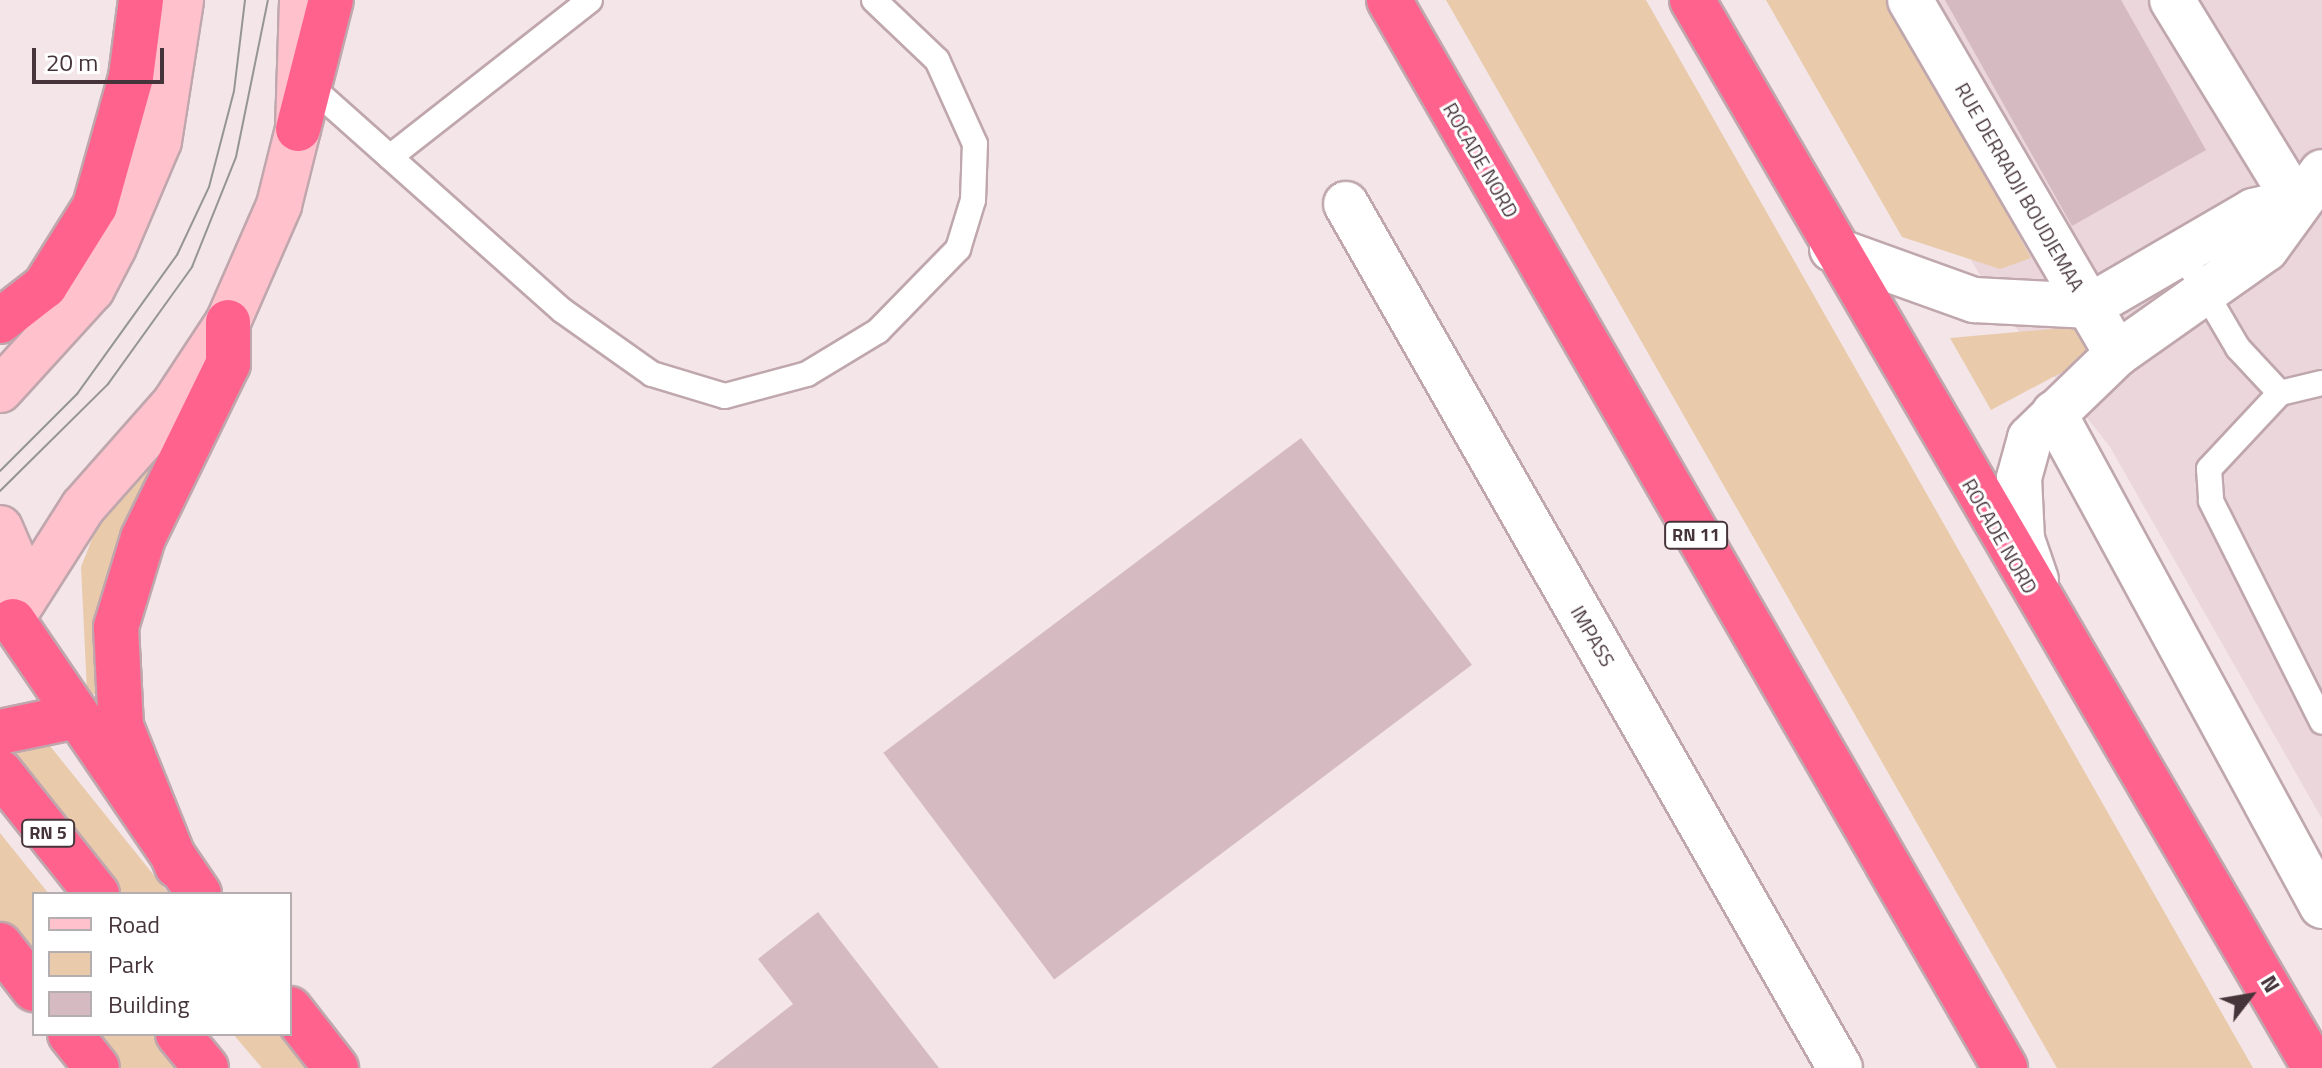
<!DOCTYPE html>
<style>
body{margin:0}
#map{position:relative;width:2322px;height:1068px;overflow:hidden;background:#f3e5e8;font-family:"Titillium Web",sans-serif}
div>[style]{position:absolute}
.residential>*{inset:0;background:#ebd6db}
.green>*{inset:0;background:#e9cbac}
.building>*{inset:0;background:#d5bac2;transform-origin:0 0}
.roads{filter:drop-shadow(2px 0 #bfa7ad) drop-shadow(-2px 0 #bfa7ad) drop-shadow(0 2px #bfa7ad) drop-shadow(0 -2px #bfa7ad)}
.lane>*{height:24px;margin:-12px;padding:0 12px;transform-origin:12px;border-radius:12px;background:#fff}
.street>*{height:44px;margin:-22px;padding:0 22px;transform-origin:22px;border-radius:22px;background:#fff}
.secondary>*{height:44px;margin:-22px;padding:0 22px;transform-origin:22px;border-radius:22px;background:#ffc2cd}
.highway>*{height:44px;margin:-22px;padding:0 22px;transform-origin:22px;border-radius:22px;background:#ff638d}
.tram>*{height:2px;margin:-1px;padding:0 1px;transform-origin:1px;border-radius:1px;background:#959595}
span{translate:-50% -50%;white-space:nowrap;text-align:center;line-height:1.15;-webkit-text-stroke:6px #fff;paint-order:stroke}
.shield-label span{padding:2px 6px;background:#fff;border:2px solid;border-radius:6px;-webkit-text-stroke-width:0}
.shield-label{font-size:18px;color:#45343a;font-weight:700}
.street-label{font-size:20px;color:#45343a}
.legend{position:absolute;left:32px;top:892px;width:260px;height:144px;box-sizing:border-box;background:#fff;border:2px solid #b5aeb0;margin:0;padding:10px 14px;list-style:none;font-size:24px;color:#45343a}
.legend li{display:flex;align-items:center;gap:16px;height:40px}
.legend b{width:40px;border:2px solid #b5aeb0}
.north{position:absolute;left:2210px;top:956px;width:80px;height:80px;-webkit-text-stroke:6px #fff;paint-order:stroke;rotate:59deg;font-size:22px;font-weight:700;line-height:32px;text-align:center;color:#45343a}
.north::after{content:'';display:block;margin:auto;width:28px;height:36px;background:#45343a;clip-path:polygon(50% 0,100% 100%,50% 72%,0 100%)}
.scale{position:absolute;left:32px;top:48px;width:132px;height:36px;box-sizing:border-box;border:4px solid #45343a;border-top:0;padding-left:10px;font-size:24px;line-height:28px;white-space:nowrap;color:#45343a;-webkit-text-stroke:6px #fff;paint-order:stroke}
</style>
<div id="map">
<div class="residential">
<div style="clip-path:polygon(1820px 0,2322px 0,2322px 819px,2110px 447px,1995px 301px)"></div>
</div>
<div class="green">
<div style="clip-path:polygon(1446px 0,1646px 0,2253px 1068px,2057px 1068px)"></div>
<div style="clip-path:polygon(1766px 0,1890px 0,2031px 258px,2000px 269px,1902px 237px)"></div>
<div style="clip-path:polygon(2085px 326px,2100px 352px,1991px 410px,1950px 338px)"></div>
<div style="clip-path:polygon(171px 429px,149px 475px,101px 685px,97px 695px,87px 692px,81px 567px,99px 521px)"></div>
<div style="clip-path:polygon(42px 736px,169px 894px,120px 894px,7px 754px)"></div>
<div style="clip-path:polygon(0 833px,49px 894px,34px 894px,34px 964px,0 923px)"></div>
<div style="clip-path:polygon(90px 1034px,162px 1034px,189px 1068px,118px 1068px)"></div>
<div style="clip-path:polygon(233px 1034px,281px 1034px,308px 1068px,262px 1068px)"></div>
</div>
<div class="building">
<div style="clip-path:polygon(1945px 0,2121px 0,2206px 150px,2072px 226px)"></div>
<div style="left:1301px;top:438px;width:284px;height:523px;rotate:53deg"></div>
<div style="clip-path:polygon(818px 912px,939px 1068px,711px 1068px,793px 1004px,758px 959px)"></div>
</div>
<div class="roads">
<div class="lane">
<div style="left:308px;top:84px;width:341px;rotate:41.7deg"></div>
<div style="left:563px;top:311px;width:109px;rotate:35.3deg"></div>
<div style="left:652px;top:374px;width:76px;rotate:16.8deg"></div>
<div style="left:725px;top:396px;width:85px;rotate:-15deg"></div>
<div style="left:807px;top:374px;width:83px;rotate:-31.2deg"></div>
<div style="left:878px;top:331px;width:115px;rotate:-45.7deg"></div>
<div style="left:958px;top:249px;width:51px;rotate:-73deg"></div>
<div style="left:973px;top:200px;width:56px;rotate:-88deg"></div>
<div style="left:975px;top:144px;width:92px;rotate:-114.3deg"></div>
<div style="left:937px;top:60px;width:87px;rotate:-136.4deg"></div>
<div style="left:390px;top:157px;width:254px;rotate:-38.1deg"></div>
<div style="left:2184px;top:256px;width:107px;rotate:59.6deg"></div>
<div style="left:2238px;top:348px;width:62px;rotate:47deg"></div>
<div style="left:2280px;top:393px;width:104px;rotate:133.1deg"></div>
<div style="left:2209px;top:469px;width:32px;rotate:86deg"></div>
<div style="left:2211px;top:501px;width:247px;rotate:63.3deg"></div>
<div style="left:2280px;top:393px;width:43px;rotate:-13.4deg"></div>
</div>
<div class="street">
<div style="left:1910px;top:0;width:410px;rotate:59.7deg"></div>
<div style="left:2172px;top:0;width:236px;rotate:58.5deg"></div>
<div style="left:1346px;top:204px;width:995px;rotate:60.24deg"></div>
<div style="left:1832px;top:249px;width:151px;rotate:19.8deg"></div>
<div style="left:1974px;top:300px;width:116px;rotate:3deg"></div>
<div style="left:2090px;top:306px;width:189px;rotate:-30.2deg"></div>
<div style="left:2253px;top:211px;width:43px;rotate:-13.4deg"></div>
<div style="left:2054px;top:413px;width:561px;rotate:61.47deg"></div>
<div style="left:2036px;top:580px;width:43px;rotate:-108.9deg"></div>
<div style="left:2022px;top:539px;width:61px;rotate:-92.8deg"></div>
<div style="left:2019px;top:478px;width:41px;rotate:-74.6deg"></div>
<div style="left:2030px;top:438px;width:121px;rotate:-44deg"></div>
<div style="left:2117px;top:354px;width:182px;rotate:-35.2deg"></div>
<div style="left:2266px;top:249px;width:95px;rotate:-54deg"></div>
</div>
<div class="secondary">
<div style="left:0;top:390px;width:137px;rotate:-47.7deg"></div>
<div style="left:92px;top:289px;width:47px;rotate:-62.4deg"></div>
<div style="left:114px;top:247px;width:115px;rotate:-67deg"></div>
<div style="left:159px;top:141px;width:143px;rotate:-81.1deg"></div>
<div style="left:0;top:528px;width:48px;rotate:66.6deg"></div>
<div style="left:19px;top:572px;width:45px;rotate:96.3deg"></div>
<div style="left:18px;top:609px;width:121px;rotate:-57.5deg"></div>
<div style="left:83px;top:507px;width:137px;rotate:-48.5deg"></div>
<div style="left:174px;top:404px;width:98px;rotate:-56.6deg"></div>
<div style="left:228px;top:322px;width:128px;rotate:-66.4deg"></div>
<div style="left:279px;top:205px;width:78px;rotate:-76deg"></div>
<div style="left:298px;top:129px;width:129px;rotate:-88.2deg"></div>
</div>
<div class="highway">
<div style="left:1389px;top:0;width:1233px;rotate:60.02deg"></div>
<div style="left:1692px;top:0;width:1236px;rotate:59.74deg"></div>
<div style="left:298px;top:129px;width:133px;rotate:-75.7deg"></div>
<div style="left:0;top:321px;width:57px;rotate:-37.9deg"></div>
<div style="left:45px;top:286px;width:94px;rotate:-58deg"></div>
<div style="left:95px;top:206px;width:134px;rotate:-74.4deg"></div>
<div style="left:131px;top:77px;width:78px;rotate:-82.6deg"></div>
<div style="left:13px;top:621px;width:330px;rotate:55.7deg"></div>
<div style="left:0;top:732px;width:74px;rotate:-11.8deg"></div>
<div style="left:0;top:772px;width:156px;rotate:51.5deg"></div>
<div style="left:177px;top:866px;width:151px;rotate:-111.8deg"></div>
<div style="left:121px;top:726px;width:99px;rotate:-92.9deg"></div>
<div style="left:116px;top:627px;width:93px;rotate:-73.1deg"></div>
<div style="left:143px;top:538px;width:194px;rotate:-64deg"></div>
<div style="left:228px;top:364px;width:42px;rotate:-90deg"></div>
<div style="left:0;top:945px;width:56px;rotate:52.3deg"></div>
<div style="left:290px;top:1009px;width:75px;rotate:52.1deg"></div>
<div style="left:70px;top:1034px;width:43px;rotate:51.5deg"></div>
<div style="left:178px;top:1034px;width:44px;rotate:50.5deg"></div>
</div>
</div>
<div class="tram">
<div style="left:0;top:471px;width:109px;rotate:-45deg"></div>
<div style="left:77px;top:394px;width:171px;rotate:-54.3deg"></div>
<div style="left:177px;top:255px;width:75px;rotate:-64.8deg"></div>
<div style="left:209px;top:187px;width:99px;rotate:-75.4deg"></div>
<div style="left:234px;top:91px;width:92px;rotate:-83.1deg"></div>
<div style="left:0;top:491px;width:152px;rotate:-44.7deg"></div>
<div style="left:108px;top:384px;width:144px;rotate:-54.3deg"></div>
<div style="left:192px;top:267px;width:118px;rotate:-68.2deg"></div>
<div style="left:236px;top:157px;width:160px;rotate:-78.5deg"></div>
</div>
<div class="shield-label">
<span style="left:1696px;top:535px">RN 11</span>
<span style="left:48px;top:833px">RN 5</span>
</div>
<div class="street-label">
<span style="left:1481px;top:160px;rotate:60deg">ROCADE NORD</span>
<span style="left:2020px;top:187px;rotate:60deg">RUE DERRADJI BOUDJEMAA</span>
<span style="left:2000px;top:536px;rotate:60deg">ROCADE NORD</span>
<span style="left:1593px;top:636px;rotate:60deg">IMPASS</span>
</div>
<ul class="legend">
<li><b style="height:10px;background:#ffc2cd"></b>Road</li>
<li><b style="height:22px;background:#e9cbac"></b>Park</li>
<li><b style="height:22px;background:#d5bac2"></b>Building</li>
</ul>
<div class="north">N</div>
<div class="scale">20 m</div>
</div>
